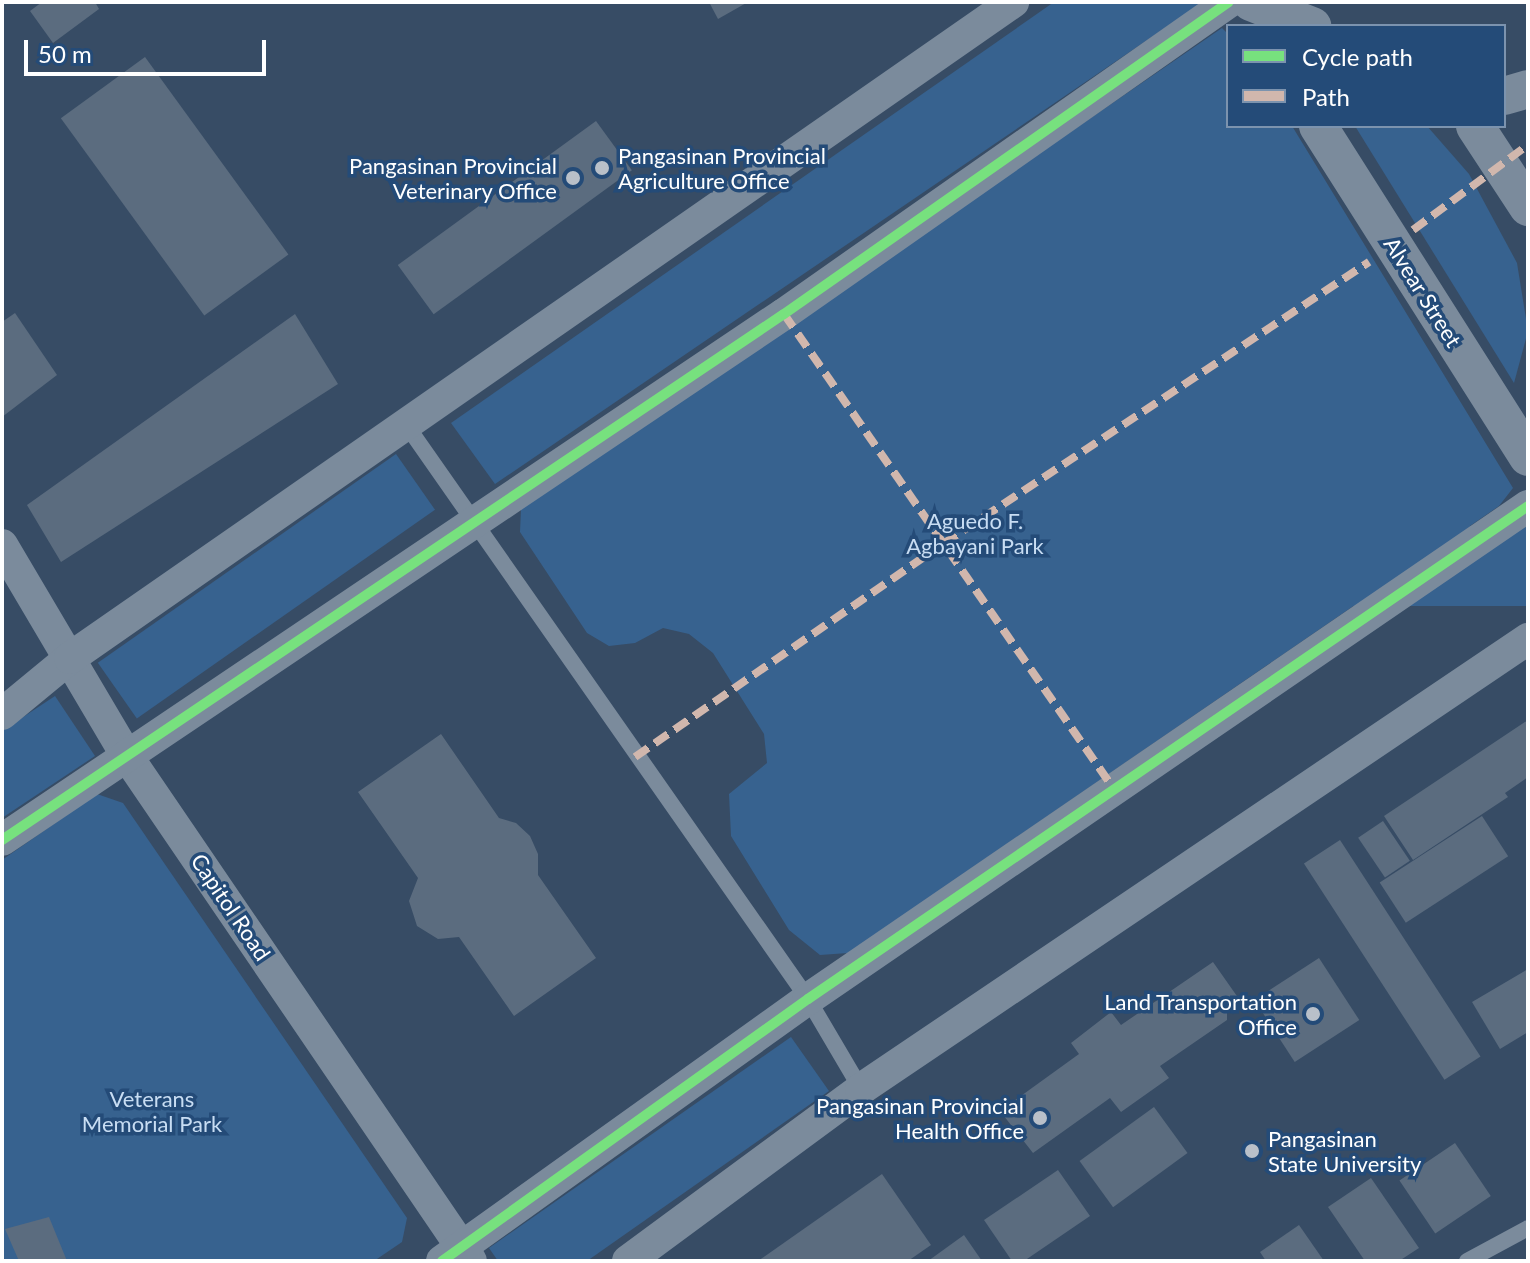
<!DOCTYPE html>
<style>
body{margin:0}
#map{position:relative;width:1530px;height:1263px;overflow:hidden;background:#374c65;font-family:Lato,sans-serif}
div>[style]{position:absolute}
.green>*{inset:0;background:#37628f;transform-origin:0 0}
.building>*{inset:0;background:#5b6c7f;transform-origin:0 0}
.service>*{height:16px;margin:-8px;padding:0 8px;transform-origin:8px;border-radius:8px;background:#7b8b9c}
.minor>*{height:32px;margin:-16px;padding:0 16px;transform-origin:16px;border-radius:16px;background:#7b8b9c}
.tertiary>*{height:38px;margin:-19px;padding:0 19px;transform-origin:19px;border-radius:19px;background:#7b8b9c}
.quiet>*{height:8px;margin-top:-4px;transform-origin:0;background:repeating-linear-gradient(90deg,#d1b7ad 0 16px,transparent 0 24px)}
.cycleway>*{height:10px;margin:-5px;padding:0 5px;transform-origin:5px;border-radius:5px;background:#77e17e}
.dots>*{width:22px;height:22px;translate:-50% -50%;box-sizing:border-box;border:4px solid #244b78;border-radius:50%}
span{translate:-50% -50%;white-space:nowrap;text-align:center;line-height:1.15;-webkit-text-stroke:7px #244b78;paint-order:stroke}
.poi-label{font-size:22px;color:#fff}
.left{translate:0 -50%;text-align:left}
.right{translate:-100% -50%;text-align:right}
.street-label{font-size:22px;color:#fff}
.park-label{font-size:22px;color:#c8ddf3}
.frame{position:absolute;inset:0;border:4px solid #fff;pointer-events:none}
.legend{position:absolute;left:1226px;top:24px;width:280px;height:104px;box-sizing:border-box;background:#244b78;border:2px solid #7c93ae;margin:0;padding:10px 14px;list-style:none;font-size:24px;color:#fff}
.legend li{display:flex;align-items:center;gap:16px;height:40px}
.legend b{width:40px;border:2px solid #7c93ae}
.scale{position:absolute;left:24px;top:40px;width:242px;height:36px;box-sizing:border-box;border:4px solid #fff;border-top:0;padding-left:10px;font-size:24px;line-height:28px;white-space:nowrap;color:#fff;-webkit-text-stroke:6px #244b78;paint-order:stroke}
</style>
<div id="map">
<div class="green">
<div style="clip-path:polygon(1054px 2px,1203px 2px,495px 484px,451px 423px)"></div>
<div style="clip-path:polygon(1222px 28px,1228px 34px,1228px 126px,1292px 126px,1513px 488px,1499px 506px,848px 953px,820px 955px,789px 930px,731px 836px,729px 794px,767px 763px,764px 734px,713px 653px,689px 634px,663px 628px,635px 643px,609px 646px,587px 633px,520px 532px,521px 509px)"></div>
<div style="clip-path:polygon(1355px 126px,1427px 126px,1469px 174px,1517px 263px,1528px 331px,1514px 383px)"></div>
<div style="left:396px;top:454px;width:68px;height:364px;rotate:55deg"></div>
<div style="left:1528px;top:526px;width:80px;height:840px;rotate:90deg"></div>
<div style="clip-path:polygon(55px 696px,95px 756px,2px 818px,2px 731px)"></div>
<div style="clip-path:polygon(97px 794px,123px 803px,407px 1218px,402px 1242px,374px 1261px,2px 1261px,2px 860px)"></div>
<div style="clip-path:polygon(791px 1037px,829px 1091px,587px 1261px,498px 1261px,489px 1248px)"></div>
</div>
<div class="building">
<div style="clip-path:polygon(42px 2px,95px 2px,99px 9px,53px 43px,30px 11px)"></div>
<div style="clip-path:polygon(709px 2px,748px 2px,718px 19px)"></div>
<div style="left:145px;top:57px;width:244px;height:104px;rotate:54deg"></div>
<div style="left:596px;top:121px;width:61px;height:245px;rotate:54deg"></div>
<div style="clip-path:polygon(15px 313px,57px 375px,2px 417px,2px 322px)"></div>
<div style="clip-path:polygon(295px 314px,338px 384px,61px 562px,27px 505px)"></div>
<div style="clip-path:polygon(1528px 720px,1528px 777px,1505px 793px,1508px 797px,1413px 860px,1384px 816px)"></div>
<div style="clip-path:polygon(441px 734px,499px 818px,516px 823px,530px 836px,538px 854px,538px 875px,596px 958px,514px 1016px,459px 937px,438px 939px,417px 926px,409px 901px,418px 878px,358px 792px)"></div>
<div style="left:1482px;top:816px;width:48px;height:122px;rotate:57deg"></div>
<div style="left:1383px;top:821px;width:48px;height:30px;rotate:56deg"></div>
<div style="left:1340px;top:840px;width:258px;height:43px;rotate:57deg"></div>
<div style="left:1319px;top:958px;width:74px;height:77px;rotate:57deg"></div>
<div style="clip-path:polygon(1213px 962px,1239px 999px,1227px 1009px,1227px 1020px,1160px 1066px,1169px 1078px,1121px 1112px,1110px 1098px,1033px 1153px,1000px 1111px,1079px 1054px,1071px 1043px,1111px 1012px,1121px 1025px)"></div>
<div style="clip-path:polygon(1528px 969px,1528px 1032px,1500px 1049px,1472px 1002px)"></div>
<div style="left:1154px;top:1107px;width:57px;height:92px;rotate:54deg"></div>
<div style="left:1455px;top:1143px;width:64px;height:67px;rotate:56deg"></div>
<div style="clip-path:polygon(1058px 1170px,1090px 1216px,1024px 1261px,1012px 1261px,984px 1220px)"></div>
<div style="clip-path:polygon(882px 1174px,931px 1245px,908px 1261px,758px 1261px)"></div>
<div style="clip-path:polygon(1371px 1178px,1419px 1248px,1399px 1261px,1365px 1261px,1328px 1207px)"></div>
<div style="clip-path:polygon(49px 1217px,67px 1261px,19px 1261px,5px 1229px)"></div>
<div style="clip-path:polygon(1299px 1225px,1324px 1261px,1266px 1261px,1260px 1252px)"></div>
<div style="clip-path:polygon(964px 1235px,982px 1261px,928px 1261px)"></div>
</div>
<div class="service">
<div style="left:405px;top:423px;width:703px;rotate:55.02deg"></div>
<div style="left:808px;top:999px;width:104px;rotate:59.5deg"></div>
<div style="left:1467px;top:1261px;width:69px;rotate:-28.4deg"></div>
</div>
<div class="minor">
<div style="left:2px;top:545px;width:245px;rotate:59.4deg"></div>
<div style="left:127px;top:756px;width:611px;rotate:55.74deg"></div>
<div style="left:2px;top:714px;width:88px;rotate:-39.5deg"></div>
<div style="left:70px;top:658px;width:1149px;rotate:-34.82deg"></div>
<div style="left:2px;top:840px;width:942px;rotate:-33.93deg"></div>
<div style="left:784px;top:314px;width:543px;rotate:-35.04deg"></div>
<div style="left:442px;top:1261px;width:450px;rotate:-35.6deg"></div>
<div style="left:808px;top:999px;width:873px;rotate:-34.4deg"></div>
<div style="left:628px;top:1261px;width:290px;rotate:-36.4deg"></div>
<div style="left:861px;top:1089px;width:805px;rotate:-34.01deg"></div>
</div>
<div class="tertiary">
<div style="left:1251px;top:2px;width:66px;rotate:21.5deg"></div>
<div style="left:1504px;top:96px;width:25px;rotate:-16deg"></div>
<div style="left:1318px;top:126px;width:392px;rotate:57.6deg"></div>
<div style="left:1475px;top:126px;width:97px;rotate:56.8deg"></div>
</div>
<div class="quiet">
<div style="left:1413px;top:230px;width:143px;rotate:-36.5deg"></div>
<div style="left:784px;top:314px;width:582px;rotate:55.22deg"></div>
<div style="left:635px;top:757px;width:374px;rotate:-34.7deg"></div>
<div style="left:943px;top:544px;width:511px;rotate:-33.5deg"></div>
</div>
<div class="cycleway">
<div style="left:2px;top:840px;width:942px;rotate:-33.93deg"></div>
<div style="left:784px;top:314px;width:543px;rotate:-35.04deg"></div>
<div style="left:442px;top:1261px;width:450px;rotate:-35.6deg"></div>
<div style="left:808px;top:999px;width:873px;rotate:-34.4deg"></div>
</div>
<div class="dots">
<div style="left:602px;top:168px;background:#b9c0c9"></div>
<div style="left:573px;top:178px;background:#b9c0c9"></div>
<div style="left:1313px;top:1014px;background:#b9c0c9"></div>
<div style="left:1040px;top:1118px;background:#b9c0c9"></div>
<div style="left:1252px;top:1151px;background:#b9c0c9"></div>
</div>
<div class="poi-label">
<span class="left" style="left:618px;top:168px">Pangasinan Provincial<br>Agriculture Office</span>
<span class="right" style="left:557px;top:178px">Pangasinan Provincial<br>Veterinary Office</span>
<span class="right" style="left:1297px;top:1014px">Land Transportation<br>Office</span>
<span class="right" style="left:1024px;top:1118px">Pangasinan Provincial<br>Health Office</span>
<span class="left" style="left:1268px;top:1151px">Pangasinan<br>State University</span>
</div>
<div class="street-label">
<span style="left:1423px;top:292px;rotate:58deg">Alvear Street</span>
<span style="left:231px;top:907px;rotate:56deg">Capitol Road</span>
</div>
<div class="park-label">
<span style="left:975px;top:533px">Aguedo F.<br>Agbayani Park</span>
<span style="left:152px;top:1111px">Veterans<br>Memorial Park</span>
</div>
<div class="frame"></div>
<ul class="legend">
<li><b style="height:10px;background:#77e17e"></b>Cycle path</li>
<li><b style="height:10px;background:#d1b7ad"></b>Path</li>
</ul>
<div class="scale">50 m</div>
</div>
